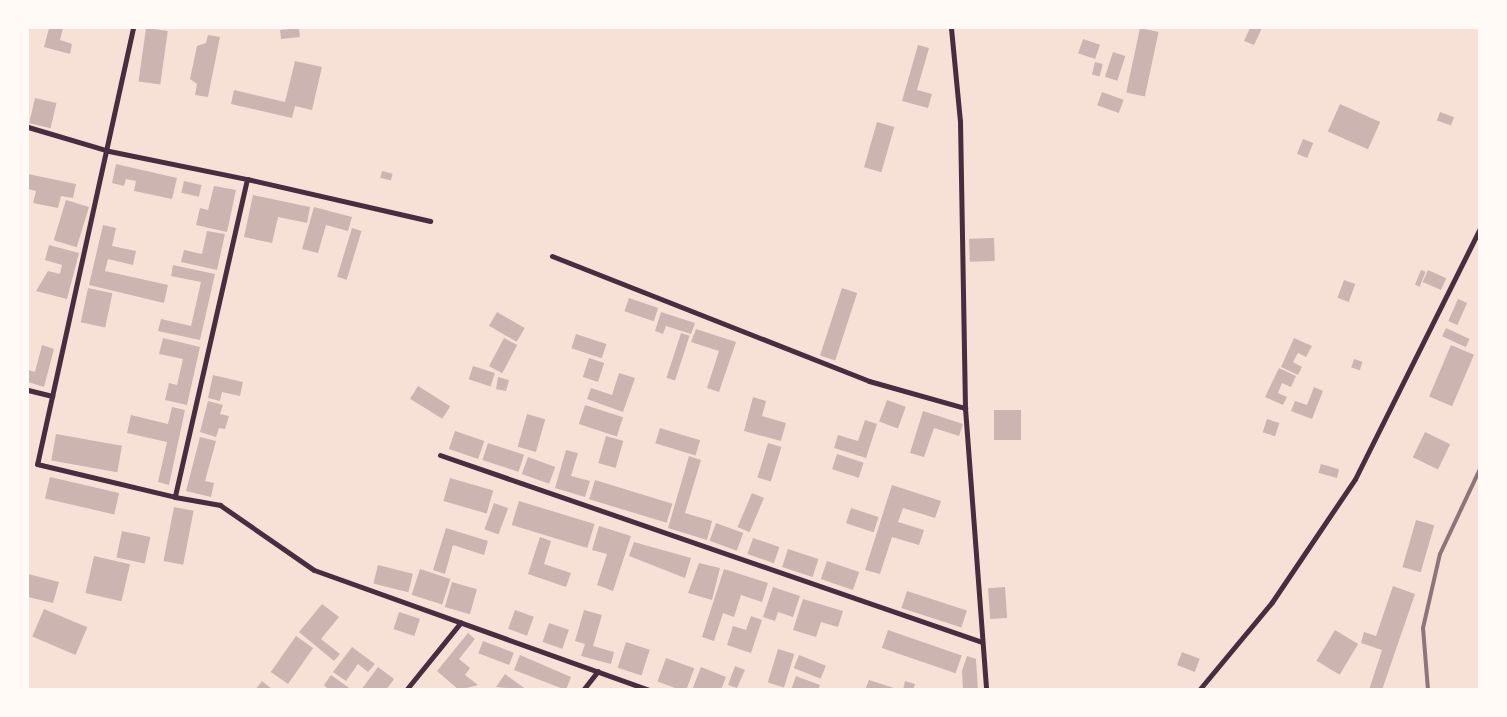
<!DOCTYPE html>
<style>
body{margin:0}
#map{position:relative;width:1507px;height:717px;overflow:hidden;background:#f7e1d7;font-family:Commissioner,sans-serif}
div>[style]{position:absolute}
.building>*{inset:0;background:#ccb4b1;transform-origin:0 0}
.minor>*{height:5px;margin:-2.5px;padding:0 2.5px;transform-origin:2.5px;border-radius:2.5px;background:#4a2c40}
.rail>*{height:4px;margin:-2px;padding:0 2px;transform-origin:2px;border-radius:2px;background:#8f747c}
span{translate:-50% -50%;white-space:nowrap;text-align:center;line-height:1.15;-webkit-text-stroke:4px #fffaf5;paint-order:stroke}
.frame{position:absolute;inset:0;border:29px solid #fffaf5;pointer-events:none}
</style>
<div id="map">
<div class="building">
<div style="clip-path:polygon(49px 28px,63px 28px,60px 40px,72px 44px,70px 54px,44px 47px)"></div>
<div style="left:146px;top:28px;width:22px;height:54px;rotate:8deg"></div>
<div style="left:299px;top:28px;width:9px;height:19px;rotate:84deg"></div>
<div style="left:1140px;top:28px;width:19px;height:66px;rotate:12deg"></div>
<div style="clip-path:polygon(1250px 28px,1262px 28px,1254px 45px,1244px 41px)"></div>
<div style="clip-path:polygon(208px 35px,220px 37px,208px 97px,195px 95px,197px 84px,190px 79px,197px 46px,206px 43px)"></div>
<div style="left:1083px;top:39px;width:18px;height:15px;rotate:19deg"></div>
<div style="clip-path:polygon(918px 45px,929px 48px,917px 90px,932px 94px,928px 108px,902px 101px)"></div>
<div style="left:1113px;top:52px;width:13px;height:26px;rotate:18deg"></div>
<div style="clip-path:polygon(295px 61px,322px 67px,312px 110px,295px 106px,292px 118px,231px 104px,234px 90px,285px 102px)"></div>
<div style="left:1095px;top:62px;width:8px;height:13px;rotate:14deg"></div>
<div style="left:1102px;top:92px;width:23px;height:14px;rotate:20deg"></div>
<div style="left:35px;top:98px;width:22px;height:26px;rotate:13deg"></div>
<div style="left:1340px;top:104px;width:44px;height:30px;rotate:24deg"></div>
<div style="left:1440px;top:112px;width:15px;height:9px;rotate:20deg"></div>
<div style="left:877px;top:122px;width:18px;height:47px;rotate:16deg"></div>
<div style="left:1303px;top:139px;width:11px;height:16px;rotate:22deg"></div>
<div style="clip-path:polygon(116px 164px,177px 178px,172px 199px,134px 191px,136px 181px,126px 179px,124px 186px,112px 183px)"></div>
<div style="left:382px;top:171px;width:11px;height:7px;rotate:15deg"></div>
<div style="clip-path:polygon(28px 174px,76px 184px,73px 198px,61px 196px,58px 208px,33px 203px,36px 191px,28px 189px)"></div>
<div style="left:184px;top:181px;width:18px;height:12px;rotate:13deg"></div>
<div style="clip-path:polygon(214px 186px,236px 190px,227px 232px,196px 225px,200px 208px,208px 210px)"></div>
<div style="clip-path:polygon(253px 195px,310px 207px,307px 223px,278px 217px,272px 243px,244px 237px)"></div>
<div style="left:66px;top:200px;width:24px;height:42px;rotate:17deg"></div>
<div style="clip-path:polygon(314px 207px,352px 217px,348px 231px,326px 225px,318px 253px,302px 249px)"></div>
<div style="clip-path:polygon(103px 225px,116px 228px,112px 246px,136px 251px,133px 265px,108px 259px,105px 271px,168px 285px,164px 303px,89px 285px)"></div>
<div style="left:352px;top:228px;width:10px;height:51px;rotate:17deg"></div>
<div style="clip-path:polygon(207px 231px,225px 234px,217px 270px,181px 262px,184px 250px,202px 254px)"></div>
<div style="left:994px;top:238px;width:23px;height:25px;rotate:88deg"></div>
<div style="clip-path:polygon(49px 245px,79px 253px,67px 299px,36px 291px,48px 271px,60px 274px,62px 265px,45px 260px)"></div>
<div style="clip-path:polygon(173px 265px,215px 274px,200px 340px,158px 331px,161px 319px,191px 326px,201px 282px,171px 276px)"></div>
<div style="left:1421px;top:270px;width:5px;height:16px;rotate:22deg"></div>
<div style="left:1428px;top:270px;width:20px;height:13px;rotate:24deg"></div>
<div style="left:1344px;top:280px;width:12px;height:19px;rotate:20deg"></div>
<div style="left:88px;top:288px;width:25px;height:35px;rotate:12deg"></div>
<div style="left:842px;top:288px;width:16px;height:71px;rotate:18deg"></div>
<div style="left:629px;top:298px;width:31px;height:14px;rotate:19deg"></div>
<div style="left:1458px;top:299px;width:10px;height:24px;rotate:24deg"></div>
<div style="left:497px;top:312px;width:32px;height:16px;rotate:30deg"></div>
<div style="clip-path:polygon(661px 312px,695px 323px,691px 334px,666px 326px,663px 334px,655px 331px)"></div>
<div style="left:1446px;top:328px;width:26px;height:9px;rotate:25deg"></div>
<div style="clip-path:polygon(696px 329px,736px 342px,719px 392px,707px 388px,719px 351px,691px 342px)"></div>
<div style="left:681px;top:333px;width:9px;height:47px;rotate:18deg"></div>
<div style="left:576px;top:334px;width:32px;height:15px;rotate:18deg"></div>
<div style="clip-path:polygon(163px 338px,200px 347px,187px 405px,165px 400px,169px 383px,177px 385px,183px 359px,159px 354px)"></div>
<div style="left:504px;top:338px;width:15px;height:32px;rotate:28deg"></div>
<div style="clip-path:polygon(1294px 338px,1312px 346px,1306px 357px,1298px 353px,1293px 362px,1302px 367px,1298px 375px,1281px 367px)"></div>
<div style="clip-path:polygon(42px 345px,54px 349px,44px 387px,28px 382px,28px 370px,35px 372px)"></div>
<div style="left:1451px;top:345px;width:25px;height:56px;rotate:23deg"></div>
<div style="left:589px;top:358px;width:16px;height:20px;rotate:18deg"></div>
<div style="left:1354px;top:359px;width:9px;height:9px;rotate:18deg"></div>
<div style="left:473px;top:366px;width:23px;height:14px;rotate:18deg"></div>
<div style="clip-path:polygon(1279px 368px,1296px 376px,1291px 387px,1282px 383px,1278px 393px,1287px 397px,1283px 405px,1265px 397px)"></div>
<div style="clip-path:polygon(619px 373px,635px 378px,623px 412px,587px 399px,591px 388px,612px 395px)"></div>
<div style="clip-path:polygon(213px 375px,243px 382px,240px 396px,222px 392px,220px 401px,208px 398px)"></div>
<div style="clip-path:polygon(498px 377px,509px 380px,506px 391px,496px 389px)"></div>
<div style="left:418px;top:386px;width:38px;height:15px;rotate:32deg"></div>
<div style="clip-path:polygon(1314px 387px,1323px 391px,1312px 419px,1291px 411px,1295px 401px,1307px 405px)"></div>
<div style="clip-path:polygon(753px 397px,766px 401px,762px 416px,786px 423px,781px 441px,744px 431px)"></div>
<div style="left:887px;top:400px;width:20px;height:23px;rotate:20deg"></div>
<div style="clip-path:polygon(208px 401px,223px 405px,220px 414px,229px 416px,225px 429px,219px 428px,216px 437px,200px 432px)"></div>
<div style="left:585px;top:405px;width:40px;height:20px;rotate:18deg"></div>
<div style="clip-path:polygon(172px 407px,185px 410px,169px 485px,158px 482px,167px 442px,127px 433px,131px 415px,168px 424px)"></div>
<div style="left:1021px;top:410px;width:30px;height:27px;rotate:90deg"></div>
<div style="clip-path:polygon(923px 411px,963px 424px,959px 436px,934px 428px,924px 457px,910px 453px)"></div>
<div style="left:527px;top:414px;width:19px;height:34px;rotate:16deg"></div>
<div style="left:1267px;top:419px;width:13px;height:14px;rotate:18deg"></div>
<div style="clip-path:polygon(865px 420px,877px 424px,866px 458px,834px 448px,838px 435px,858px 441px)"></div>
<div style="left:660px;top:428px;width:42px;height:16px;rotate:17deg"></div>
<div style="left:455px;top:431px;width:31px;height:19px;rotate:19deg"></div>
<div style="left:1425px;top:432px;width:28px;height:28px;rotate:26deg"></div>
<div style="left:56px;top:434px;width:67px;height:27px;rotate:10deg"></div>
<div style="left:606px;top:436px;width:18px;height:28px;rotate:16deg"></div>
<div style="clip-path:polygon(200px 437px,216px 441px,205px 481px,214px 483px,211px 497px,186px 491px)"></div>
<div style="left:488px;top:443px;width:38px;height:18px;rotate:18deg"></div>
<div style="left:768px;top:443px;width:14px;height:36px;rotate:17deg"></div>
<div style="clip-path:polygon(566px 450px,578px 453px,571px 476px,590px 481px,585px 497px,555px 488px)"></div>
<div style="left:837px;top:454px;width:28px;height:16px;rotate:18deg"></div>
<div style="clip-path:polygon(689px 456px,701px 460px,685px 513px,712px 521px,707px 540px,668px 528px)"></div>
<div style="left:528px;top:457px;width:29px;height:18px;rotate:20deg"></div>
<div style="left:1321px;top:464px;width:19px;height:9px;rotate:16deg"></div>
<div style="left:50px;top:477px;width:71px;height:22px;rotate:13deg"></div>
<div style="left:450px;top:478px;width:45px;height:24px;rotate:16deg"></div>
<div style="left:595px;top:480px;width:81px;height:20px;rotate:17deg"></div>
<div style="clip-path:polygon(892px 485px,941px 501px,935px 518px,903px 508px,898px 522px,924px 530px,919px 545px,892px 537px,880px 574px,865px 570px)"></div>
<div style="left:752px;top:493px;width:13px;height:37px;rotate:23deg"></div>
<div style="left:519px;top:501px;width:79px;height:25px;rotate:17deg"></div>
<div style="left:494px;top:503px;width:15px;height:28px;rotate:20deg"></div>
<div style="left:174px;top:507px;width:20px;height:55px;rotate:11deg"></div>
<div style="left:851px;top:508px;width:29px;height:16px;rotate:18deg"></div>
<div style="left:1416px;top:520px;width:19px;height:49px;rotate:16deg"></div>
<div style="left:716px;top:523px;width:29px;height:19px;rotate:20deg"></div>
<div style="clip-path:polygon(599px 526px,631px 536px,613px 591px,597px 585px,607px 554px,592px 550px)"></div>
<div style="clip-path:polygon(446px 528px,488px 541px,484px 555px,453px 545px,445px 574px,433px 570px)"></div>
<div style="left:122px;top:531px;width:29px;height:27px;rotate:12deg"></div>
<div style="clip-path:polygon(540px 537px,551px 541px,544px 564px,571px 573px,566px 587px,528px 574px)"></div>
<div style="left:753px;top:538px;width:28px;height:17px;rotate:19deg"></div>
<div style="clip-path:polygon(634px 542px,691px 558px,685px 578px,629px 556px)"></div>
<div style="left:788px;top:549px;width:32px;height:19px;rotate:18deg"></div>
<div style="left:94px;top:556px;width:37px;height:38px;rotate:13deg"></div>
<div style="left:827px;top:561px;width:34px;height:19px;rotate:19deg"></div>
<div style="clip-path:polygon(699px 563px,720px 568px,712px 600px,688px 593px)"></div>
<div style="left:378px;top:565px;width:36px;height:19px;rotate:14deg"></div>
<div style="left:420px;top:569px;width:32px;height:27px;rotate:18deg"></div>
<div style="clip-path:polygon(724px 569px,768px 583px,762px 602px,741px 595px,734px 617px,723px 613px,714px 641px,702px 637px)"></div>
<div style="clip-path:polygon(28px 574px,59px 582px,53px 603px,28px 597px)"></div>
<div style="left:452px;top:582px;width:26px;height:26px;rotate:16deg"></div>
<div style="clip-path:polygon(1393px 586px,1415px 594px,1382px 690px,1369px 690px,1382px 650px,1361px 643px,1364px 632px,1376px 636px)"></div>
<div style="clip-path:polygon(773px 587px,800px 596px,793px 617px,778px 612px,775px 621px,763px 617px)"></div>
<div style="left:1005px;top:587px;width:31px;height:17px;rotate:86deg"></div>
<div style="left:907px;top:591px;width:63px;height:18px;rotate:18deg"></div>
<div style="clip-path:polygon(803px 599px,843px 611px,838px 627px,821px 622px,816px 637px,793px 630px)"></div>
<div style="clip-path:polygon(322px 604px,339px 617px,321px 639px,340px 654px,334px 661px,299px 632px)"></div>
<div style="left:44px;top:609px;width:47px;height:30px;rotate:23deg"></div>
<div style="left:515px;top:610px;width:20px;height:20px;rotate:20deg"></div>
<div style="clip-path:polygon(584px 610px,602px 615px,593px 646px,614px 652px,611px 664px,581px 656px,585px 644px,575px 641px)"></div>
<div style="left:399px;top:612px;width:22px;height:18px;rotate:18deg"></div>
<div style="clip-path:polygon(751px 616px,762px 620px,751px 653px,727px 645px,733px 626px,746px 630px)"></div>
<div style="left:549px;top:623px;width:21px;height:20px;rotate:19deg"></div>
<div style="left:888px;top:630px;width:78px;height:19px;rotate:19deg"></div>
<div style="left:1335px;top:630px;width:27px;height:36px;rotate:31deg"></div>
<div style="clip-path:polygon(468px 633px,475px 639px,459px 659px,470px 668px,465px 675px,478px 685px,459px 690px,437px 671px)"></div>
<div style="left:296px;top:636px;width:21px;height:44px;rotate:35deg"></div>
<div style="left:483px;top:641px;width:33px;height:13px;rotate:21deg"></div>
<div style="left:626px;top:642px;width:25px;height:27px;rotate:18deg"></div>
<div style="clip-path:polygon(352px 647px,375px 664px,368px 672px,358px 664px,346px 681px,333px 672px)"></div>
<div style="left:778px;top:649px;width:17px;height:35px;rotate:17deg"></div>
<div style="left:1182px;top:652px;width:19px;height:14px;rotate:21deg"></div>
<div style="clip-path:polygon(520px 655px,571px 677px,566px 690px,514px 670px)"></div>
<div style="left:799px;top:655px;width:29px;height:14px;rotate:22deg"></div>
<div style="clip-path:polygon(967px 656px,976px 659px,978px 690px,963px 690px,962px 671px)"></div>
<div style="left:666px;top:658px;width:30px;height:25px;rotate:20deg"></div>
<div style="clip-path:polygon(735px 666px,745px 670px,737px 688px,728px 685px)"></div>
<div style="clip-path:polygon(378px 667px,394px 679px,386px 690px,361px 690px)"></div>
<div style="clip-path:polygon(701px 667px,726px 677px,721px 690px,692px 690px)"></div>
<div style="clip-path:polygon(505px 674px,527px 690px,496px 687px)"></div>
<div style="clip-path:polygon(331px 675px,352px 690px,329px 690px,324px 685px)"></div>
<div style="clip-path:polygon(796px 676px,820px 685px,818px 690px,791px 690px)"></div>
<div style="clip-path:polygon(869px 680px,897px 689px,897px 690px,865px 690px)"></div>
<div style="clip-path:polygon(262px 681px,273px 690px,255px 690px)"></div>
<div style="clip-path:polygon(905px 681px,915px 684px,913px 690px,903px 690px)"></div>
</div>
<div class="minor">
<div style="left:133px;top:28px;width:446px;rotate:102.4deg"></div>
<div style="left:37px;top:464px;width:142px;rotate:13.4deg"></div>
<div style="left:951px;top:28px;width:93px;rotate:84.5deg"></div>
<div style="left:960px;top:121px;width:287px;rotate:89deg"></div>
<div style="left:965px;top:408px;width:283px;rotate:85.7deg"></div>
<div style="left:28px;top:127px;width:84px;rotate:16.5deg"></div>
<div style="left:109px;top:151px;width:141px;rotate:11.5deg"></div>
<div style="left:247px;top:179px;width:326px;rotate:102.8deg"></div>
<div style="left:175px;top:497px;width:46px;rotate:10.1deg"></div>
<div style="left:220px;top:505px;width:114px;rotate:34.7deg"></div>
<div style="left:314px;top:570px;width:357px;rotate:19.7deg"></div>
<div style="left:247px;top:179px;width:188px;rotate:12.9deg"></div>
<div style="left:552px;top:256px;width:341px;rotate:21.5deg"></div>
<div style="left:869px;top:381px;width:100px;rotate:15.7deg"></div>
<div style="left:28px;top:390px;width:25px;rotate:14deg"></div>
<div style="left:440px;top:455px;width:573px;rotate:19.04deg"></div>
<div style="left:406px;top:690px;width:87px;rotate:-51deg"></div>
<div style="left:583px;top:690px;width:24px;rotate:-52deg"></div>
<div style="left:1199px;top:690px;width:114px;rotate:-50.3deg"></div>
<div style="left:1272px;top:602px;width:148px;rotate:-56deg"></div>
<div style="left:1355px;top:479px;width:280px;rotate:-63.5deg"></div>
</div>
<div class="rail">
<div style="left:1428px;top:690px;width:62px;rotate:-94.6deg"></div>
<div style="left:1423px;top:628px;width:76px;rotate:-77.1deg"></div>
<div style="left:1440px;top:554px;width:94px;rotate:-64.8deg"></div>
</div>
<div class="frame"></div>
</div>
